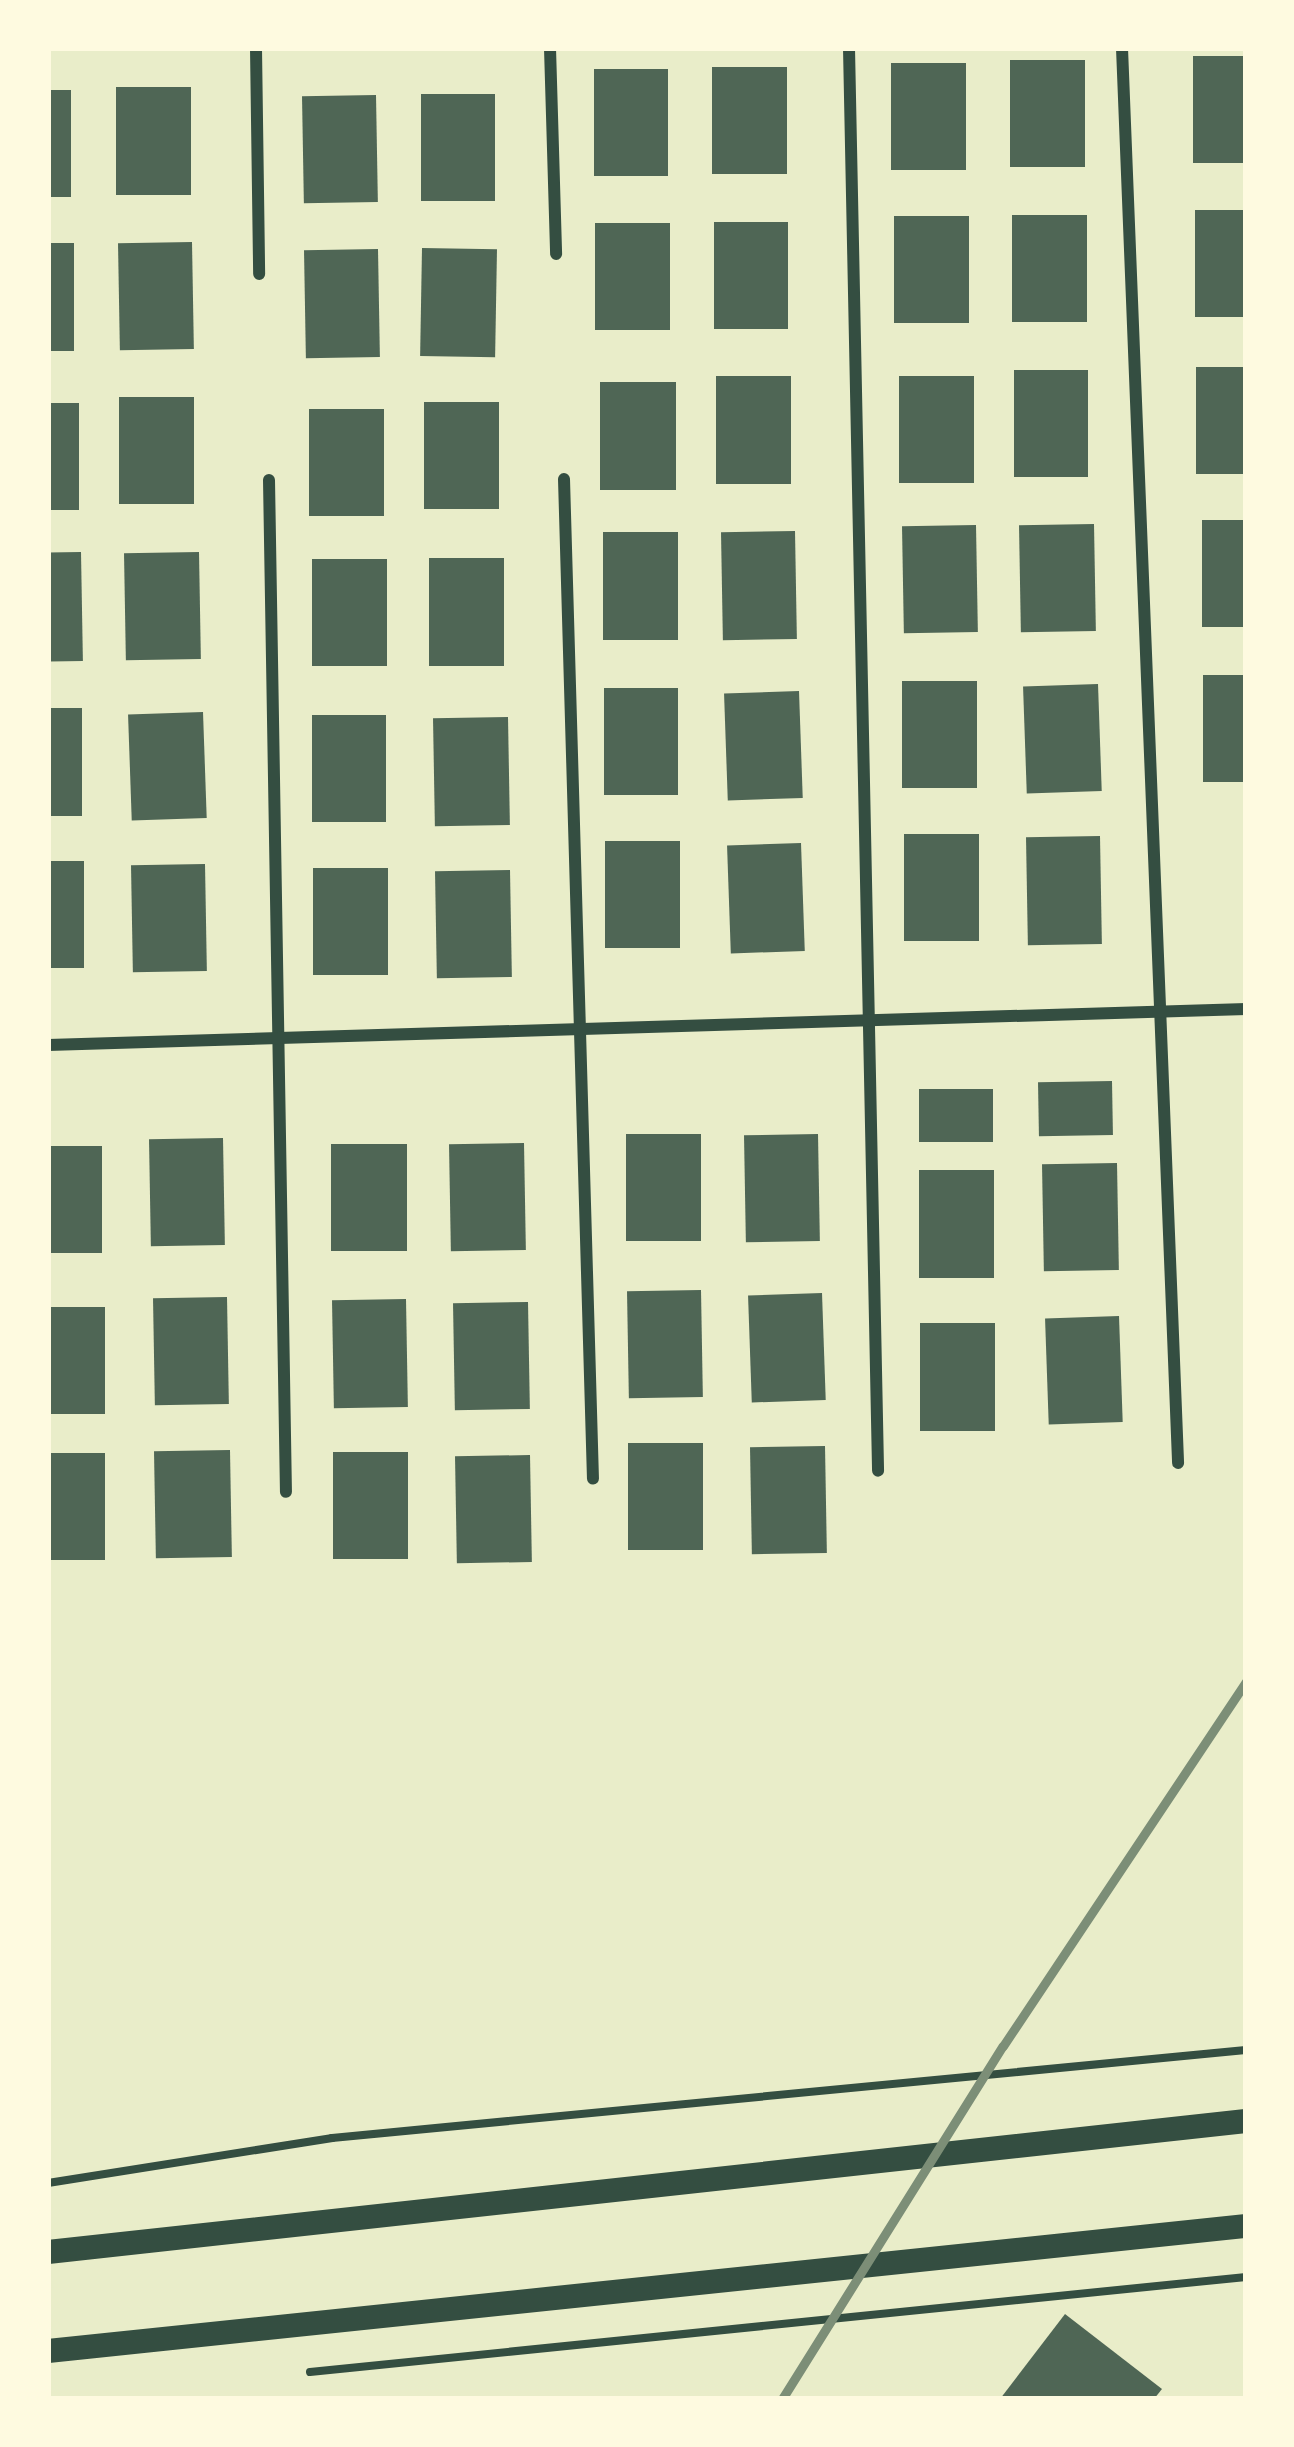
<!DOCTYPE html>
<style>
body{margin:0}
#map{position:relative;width:1294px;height:2447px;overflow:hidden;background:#e9edc9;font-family:"PT Serif",serif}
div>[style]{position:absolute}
.building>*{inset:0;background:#4f6655;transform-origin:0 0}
.path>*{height:8px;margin:-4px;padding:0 4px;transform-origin:4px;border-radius:4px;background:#344e41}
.minor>*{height:12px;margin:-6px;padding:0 6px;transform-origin:6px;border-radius:6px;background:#344e41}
.secondary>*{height:24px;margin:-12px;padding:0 12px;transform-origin:12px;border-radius:12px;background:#344e41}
.rail>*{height:9px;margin:-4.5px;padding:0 4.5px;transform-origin:4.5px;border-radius:4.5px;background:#7c8e77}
span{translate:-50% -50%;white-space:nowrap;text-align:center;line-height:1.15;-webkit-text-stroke:12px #fefae0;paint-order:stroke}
.frame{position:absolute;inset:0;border:51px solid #fefae0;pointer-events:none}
</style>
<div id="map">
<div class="building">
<div style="left:1193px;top:56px;width:53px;height:107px"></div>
<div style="left:1010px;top:60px;width:75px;height:107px"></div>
<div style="left:891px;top:63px;width:75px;height:107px"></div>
<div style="left:712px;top:67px;width:75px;height:107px"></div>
<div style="left:594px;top:69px;width:74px;height:107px"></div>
<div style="left:116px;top:87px;width:75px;height:108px"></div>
<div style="left:48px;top:90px;width:23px;height:107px"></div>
<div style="left:421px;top:94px;width:74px;height:107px"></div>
<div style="left:376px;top:95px;width:107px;height:74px;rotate:89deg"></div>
<div style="left:1195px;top:210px;width:51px;height:107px"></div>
<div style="left:1012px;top:215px;width:75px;height:107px"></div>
<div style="left:894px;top:216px;width:75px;height:107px"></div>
<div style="left:714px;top:222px;width:74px;height:107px"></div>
<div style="left:595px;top:223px;width:75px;height:107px"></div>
<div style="left:192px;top:242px;width:107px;height:74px;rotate:89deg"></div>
<div style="left:74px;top:243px;width:108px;height:26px;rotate:90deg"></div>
<div style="left:422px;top:248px;width:75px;height:108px;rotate:1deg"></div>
<div style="left:378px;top:249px;width:108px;height:74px;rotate:89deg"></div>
<div style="left:1196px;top:367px;width:50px;height:107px"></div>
<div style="left:1014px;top:370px;width:74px;height:107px"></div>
<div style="left:716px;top:376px;width:75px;height:108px"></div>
<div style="left:899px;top:376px;width:75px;height:107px"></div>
<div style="left:600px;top:382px;width:76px;height:108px"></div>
<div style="left:119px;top:397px;width:75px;height:107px"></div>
<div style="left:499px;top:402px;width:107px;height:75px;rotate:90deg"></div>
<div style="left:48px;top:403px;width:31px;height:107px"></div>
<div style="left:309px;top:409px;width:75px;height:107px"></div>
<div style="left:1202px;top:520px;width:44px;height:107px"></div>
<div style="left:1094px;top:524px;width:107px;height:75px;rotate:89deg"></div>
<div style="left:976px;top:525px;width:107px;height:74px;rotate:89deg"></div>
<div style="left:795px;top:531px;width:108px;height:74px;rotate:89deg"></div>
<div style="left:603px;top:532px;width:75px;height:108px"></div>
<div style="left:81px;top:552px;width:109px;height:33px;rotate:89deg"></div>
<div style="left:199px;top:552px;width:107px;height:75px;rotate:89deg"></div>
<div style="left:429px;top:558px;width:75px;height:108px"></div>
<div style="left:312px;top:559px;width:75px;height:107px"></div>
<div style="left:1203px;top:675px;width:43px;height:107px"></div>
<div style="left:902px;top:681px;width:75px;height:107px"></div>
<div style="left:1098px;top:684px;width:107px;height:75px;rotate:88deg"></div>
<div style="left:604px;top:688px;width:74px;height:107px"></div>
<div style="left:799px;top:691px;width:107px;height:75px;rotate:88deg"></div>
<div style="left:82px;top:708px;width:108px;height:34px;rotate:90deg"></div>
<div style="left:203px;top:712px;width:106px;height:75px;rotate:88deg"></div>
<div style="left:312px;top:715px;width:74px;height:107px"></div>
<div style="left:508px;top:717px;width:108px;height:75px;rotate:89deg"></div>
<div style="left:904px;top:834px;width:75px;height:107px"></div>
<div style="left:1100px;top:836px;width:108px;height:74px;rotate:89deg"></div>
<div style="left:605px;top:841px;width:75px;height:107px"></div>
<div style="left:801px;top:843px;width:108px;height:74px;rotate:88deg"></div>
<div style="left:84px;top:861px;width:107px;height:36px;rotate:90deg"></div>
<div style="left:205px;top:864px;width:107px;height:74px;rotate:89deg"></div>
<div style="left:313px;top:868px;width:75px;height:107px"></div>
<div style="left:510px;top:870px;width:107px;height:75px;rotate:89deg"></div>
<div style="left:1112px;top:1081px;width:54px;height:74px;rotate:89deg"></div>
<div style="left:919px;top:1089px;width:74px;height:53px"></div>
<div style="left:701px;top:1134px;width:107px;height:75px;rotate:90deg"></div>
<div style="left:818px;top:1134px;width:107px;height:74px;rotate:89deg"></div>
<div style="left:223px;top:1138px;width:107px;height:74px;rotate:89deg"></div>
<div style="left:524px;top:1143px;width:107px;height:75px;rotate:89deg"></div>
<div style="left:331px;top:1144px;width:76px;height:107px"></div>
<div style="left:48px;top:1146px;width:54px;height:107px"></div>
<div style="left:1117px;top:1163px;width:107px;height:75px;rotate:89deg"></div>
<div style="left:919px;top:1170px;width:75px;height:108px"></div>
<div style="left:701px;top:1290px;width:107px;height:74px;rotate:89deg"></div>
<div style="left:822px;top:1293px;width:107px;height:74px;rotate:88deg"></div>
<div style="left:227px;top:1297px;width:107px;height:74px;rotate:89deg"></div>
<div style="left:406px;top:1299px;width:108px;height:74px;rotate:89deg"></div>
<div style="left:528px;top:1302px;width:107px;height:75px;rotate:89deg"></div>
<div style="left:48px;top:1307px;width:57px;height:107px"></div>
<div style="left:1119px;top:1316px;width:106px;height:74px;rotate:88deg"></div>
<div style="left:920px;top:1323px;width:75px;height:108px"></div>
<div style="left:703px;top:1443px;width:107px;height:75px;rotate:90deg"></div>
<div style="left:825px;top:1446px;width:107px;height:75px;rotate:89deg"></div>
<div style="left:230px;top:1450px;width:107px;height:76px;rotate:89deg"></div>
<div style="left:408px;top:1452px;width:107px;height:75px;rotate:90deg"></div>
<div style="left:48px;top:1453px;width:57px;height:107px"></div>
<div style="left:530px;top:1455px;width:107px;height:75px;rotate:89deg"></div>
<div style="clip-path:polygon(1065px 2314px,1162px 2389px,1154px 2399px,1000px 2399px)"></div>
</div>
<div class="path">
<div style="left:48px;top:2183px;width:288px;rotate:-9deg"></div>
<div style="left:332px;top:2138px;width:918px;rotate:-5.5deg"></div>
<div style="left:310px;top:2372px;width:941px;rotate:-5.8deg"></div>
</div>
<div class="minor">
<div style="left:256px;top:48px;width:226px;rotate:89.2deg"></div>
<div style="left:550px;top:48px;width:206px;rotate:88.3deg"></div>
<div style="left:849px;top:48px;width:1423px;rotate:88.83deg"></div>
<div style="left:1122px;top:48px;width:1416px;rotate:87.73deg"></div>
<div style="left:564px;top:479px;width:1000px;rotate:88.34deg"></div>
<div style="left:269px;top:480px;width:1012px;rotate:89.04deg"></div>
<div style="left:48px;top:1045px;width:1199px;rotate:-1.72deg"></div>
</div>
<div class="secondary">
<div style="left:48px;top:2252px;width:1205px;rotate:-6.24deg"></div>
<div style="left:48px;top:2351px;width:1205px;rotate:-5.96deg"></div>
</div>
<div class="rail">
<div style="left:782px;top:2399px;width:416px;rotate:-58deg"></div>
<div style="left:1003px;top:2046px;width:438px;rotate:-56.3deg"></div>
</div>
<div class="frame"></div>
</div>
